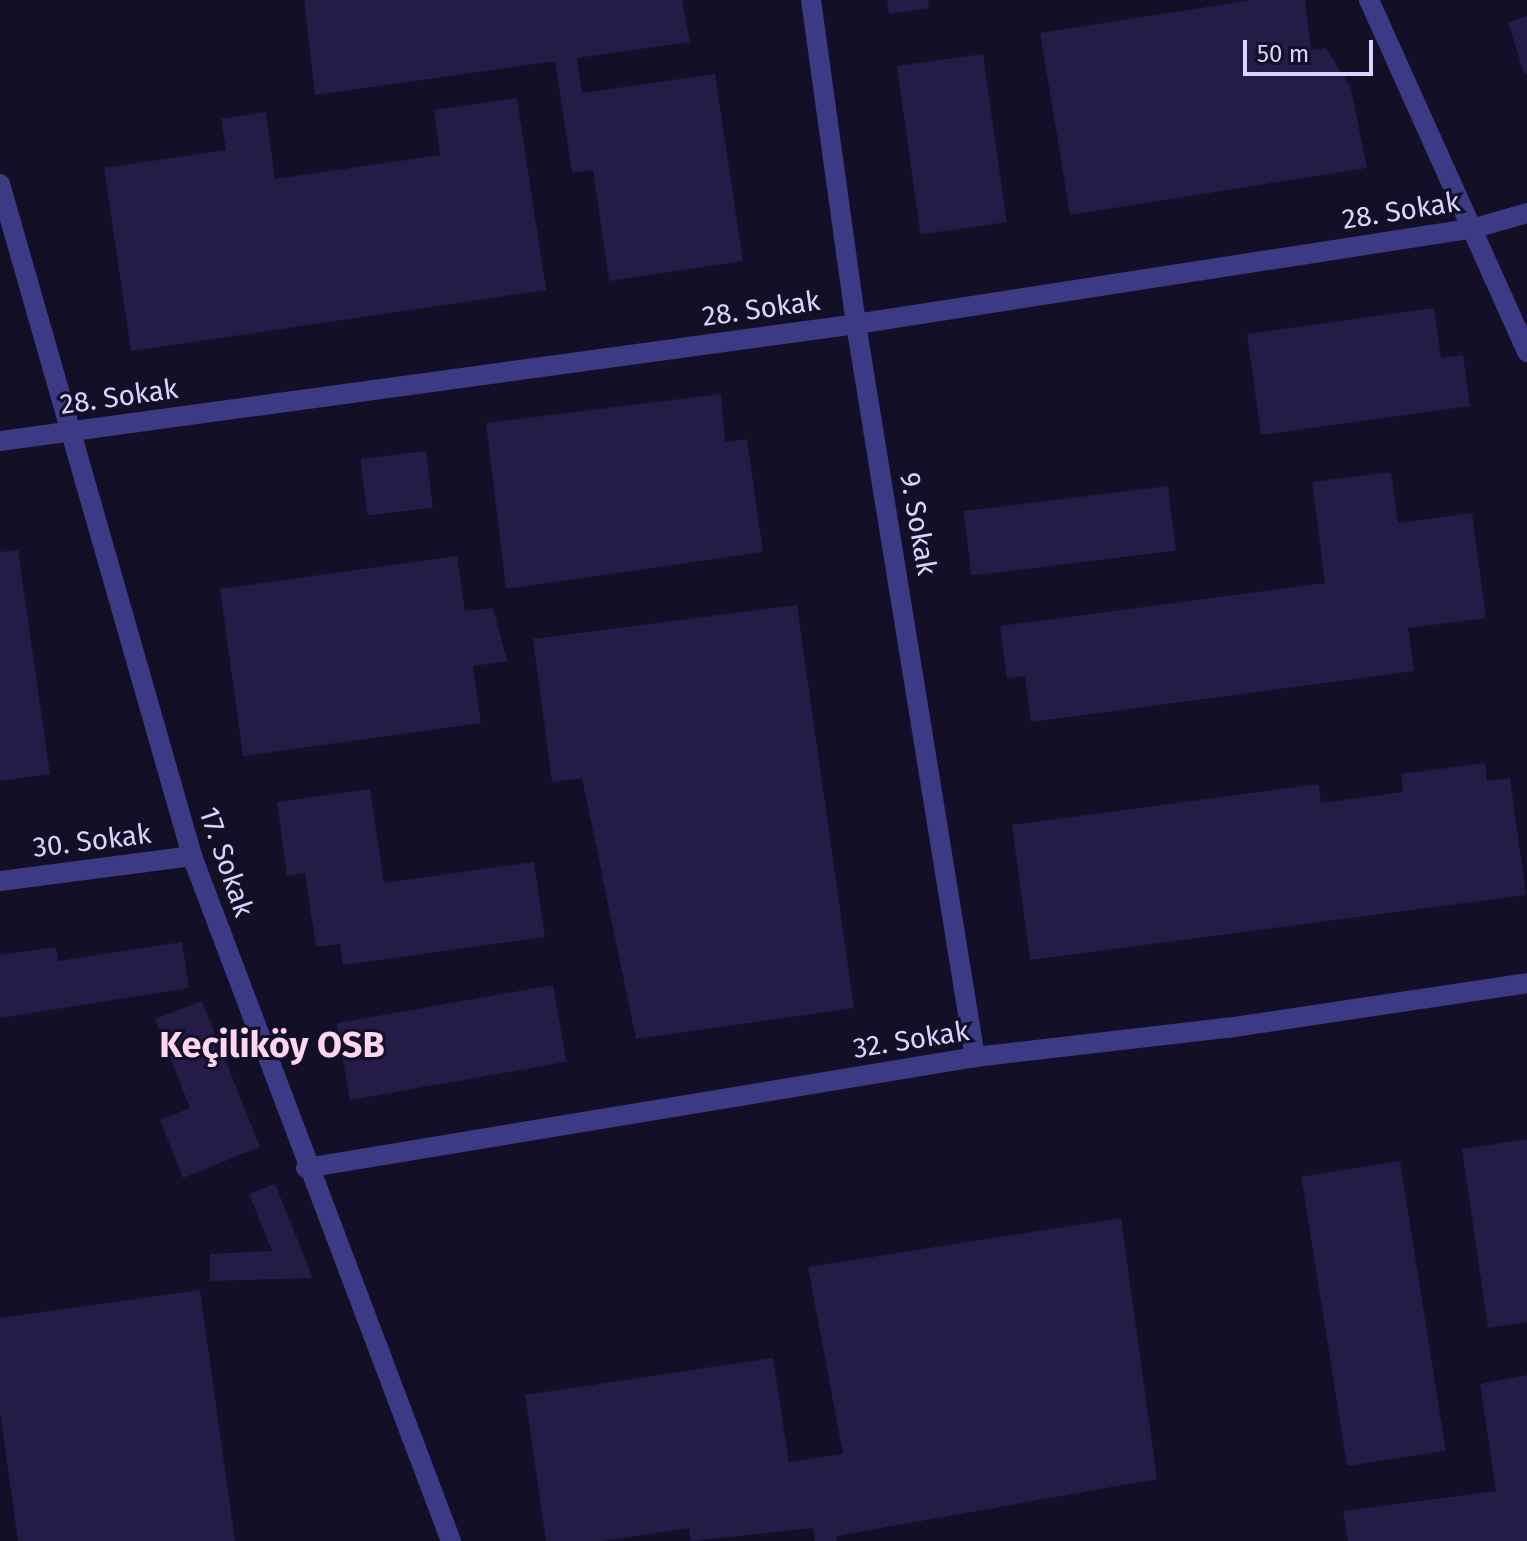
<!DOCTYPE html>
<meta charset="utf-8">
<style>
body{margin:0}
#map{position:relative;width:1527px;height:1541px;overflow:hidden;background:#130f26;font-family:"Fira Sans",sans-serif}
div>[style]{position:absolute}
.building>*{inset:0;background:#241b47;transform-origin:0 0}
.minor>*{height:20px;margin:-10px;padding:0 10px;transform-origin:10px;border-radius:10px;background:#3d3a85}
span{translate:-50% -50%;white-space:nowrap;text-align:center;line-height:1.15;-webkit-text-stroke:6px #130f26;paint-order:stroke}
.street-label{font-size:28px;color:#d9d4ff}
.district-label{font-size:36px;color:#ffd6f0;font-weight:700}
.scale{position:absolute;left:1243px;top:40px;width:130px;height:36px;box-sizing:border-box;border:4px solid #d9d4ff;border-top:0;padding-left:10px;font-size:24px;line-height:28px;white-space:nowrap;color:#d9d4ff;-webkit-text-stroke:6px #130f26;paint-order:stroke}
</style>
<div id="map">
<div class="building">
<div style="clip-path:polygon(304px 0,682px 0,690px 42px,577px 58px,582px 93px,715px 74px,743px 261px,609px 281px,593px 170px,572px 173px,555px 61px,315px 95px)"></div>
<div style="clip-path:polygon(887px 0,928px 0,929px 8px,889px 14px)"></div>
<div style="clip-path:polygon(1252px 0,1305px 0,1311px 50px,1326px 48px,1351px 88px,1367px 168px,1070px 215px,1040px 33px)"></div>
<div style="clip-path:polygon(1527px 16px,1527px 74px,1524px 74px,1508px 22px)"></div>
<div style="left:983px;top:54px;width:170px;height:87px;rotate:82deg"></div>
<div style="clip-path:polygon(517px 98px,546px 290px,131px 351px,104px 168px,226px 150px,221px 119px,266px 112px,275px 179px,440px 155px,434px 110px)"></div>
<div style="clip-path:polygon(1434px 308px,1441px 358px,1463px 355px,1470px 406px,1261px 435px,1247px 334px)"></div>
<div style="clip-path:polygon(721px 394px,725px 442px,747px 439px,763px 552px,506px 589px,486px 423px)"></div>
<div style="left:426px;top:451px;width:57px;height:66px;rotate:83deg"></div>
<div style="clip-path:polygon(1391px 472px,1398px 523px,1472px 513px,1486px 618px,1408px 628px,1414px 671px,1031px 722px,1025px 676px,1007px 678px,1000px 626px,1325px 583px,1312px 482px)"></div>
<div style="left:1168px;top:486px;width:65px;height:206px;rotate:83deg"></div>
<div style="clip-path:polygon(18px 550px,50px 774px,0 781px,0 552px)"></div>
<div style="clip-path:polygon(457px 556px,465px 611px,493px 608px,507px 661px,473px 666px,481px 723px,243px 756px,220px 589px)"></div>
<div style="clip-path:polygon(797px 605px,854px 1008px,636px 1039px,582px 778px,552px 782px,533px 639px)"></div>
<div style="clip-path:polygon(1485px 763px,1487px 781px,1510px 778px,1526px 895px,1030px 960px,1012px 825px,1319px 784px,1321px 803px,1403px 792px,1401px 774px)"></div>
<div style="clip-path:polygon(370px 789px,384px 883px,534px 862px,545px 937px,343px 965px,340px 944px,316px 947px,305px 873px,287px 876px,277px 802px)"></div>
<div style="clip-path:polygon(182px 942px,189px 988px,0 1018px,0 955px,56px 947px,58px 961px)"></div>
<div style="left:553px;top:985px;width:78px;height:220px;rotate:80deg"></div>
<div style="clip-path:polygon(202px 1001px,260px 1147px,183px 1178px,160px 1120px,190px 1108px,155px 1019px)"></div>
<div style="clip-path:polygon(1527px 1139px,1527px 1322px,1488px 1328px,1462px 1149px)"></div>
<div style="left:1400px;top:1161px;width:293px;height:100px;rotate:81deg"></div>
<div style="clip-path:polygon(275px 1184px,313px 1278px,210px 1281px,210px 1254px,272px 1251px,249px 1194px)"></div>
<div style="clip-path:polygon(1121px 1218px,1157px 1479px,836px 1536px,837px 1541px,815px 1541px,813px 1528px,691px 1541px,689px 1528px,602px 1541px,546px 1541px,525px 1395px,773px 1358px,789px 1462px,843px 1454px,808px 1267px)"></div>
<div style="clip-path:polygon(200px 1290px,235px 1541px,18px 1541px,0 1412px,0 1318px)"></div>
<div style="clip-path:polygon(1527px 1375px,1527px 1541px,1348px 1541px,1343px 1511px,1496px 1491px,1480px 1384px)"></div>
</div>
<div class="minor">
<div style="left:811px;top:0;width:327px;rotate:82.1deg"></div>
<div style="left:856px;top:324px;width:743px;rotate:80.78deg"></div>
<div style="left:1369px;top:0;width:386px;rotate:65.8deg"></div>
<div style="left:0;top:184px;width:699px;rotate:74.05deg"></div>
<div style="left:192px;top:856px;width:732px;rotate:69.29deg"></div>
<div style="left:0;top:441px;width:864px;rotate:-7.78deg"></div>
<div style="left:856px;top:324px;width:626px;rotate:-8.82deg"></div>
<div style="left:1475px;top:228px;width:54px;rotate:-16.1deg"></div>
<div style="left:0;top:881px;width:194px;rotate:-7.4deg"></div>
<div style="left:306px;top:1168px;width:678px;rotate:-9.42deg"></div>
<div style="left:975px;top:1057px;width:254px;rotate:-6.6deg"></div>
<div style="left:1227px;top:1028px;width:303px;rotate:-8.5deg"></div>
</div>
<div class="street-label">
<span style="left:1401px;top:211px;rotate:-9deg">28. Sokak</span>
<span style="left:761px;top:309px;rotate:-8deg">28. Sokak</span>
<span style="left:119px;top:397px;rotate:-8deg">28. Sokak</span>
<span style="left:918px;top:524px;rotate:80deg">9. Sokak</span>
<span style="left:92px;top:841px;rotate:-7deg">30. Sokak</span>
<span style="left:226px;top:862px;rotate:71deg">17. Sokak</span>
<span style="left:911px;top:1040px;rotate:-9deg">32. Sokak</span>
</div>
<div class="district-label">
<span style="left:272px;top:1046px">Keçiliköy OSB</span>
</div>
<div class="scale">50 m</div>
</div>
